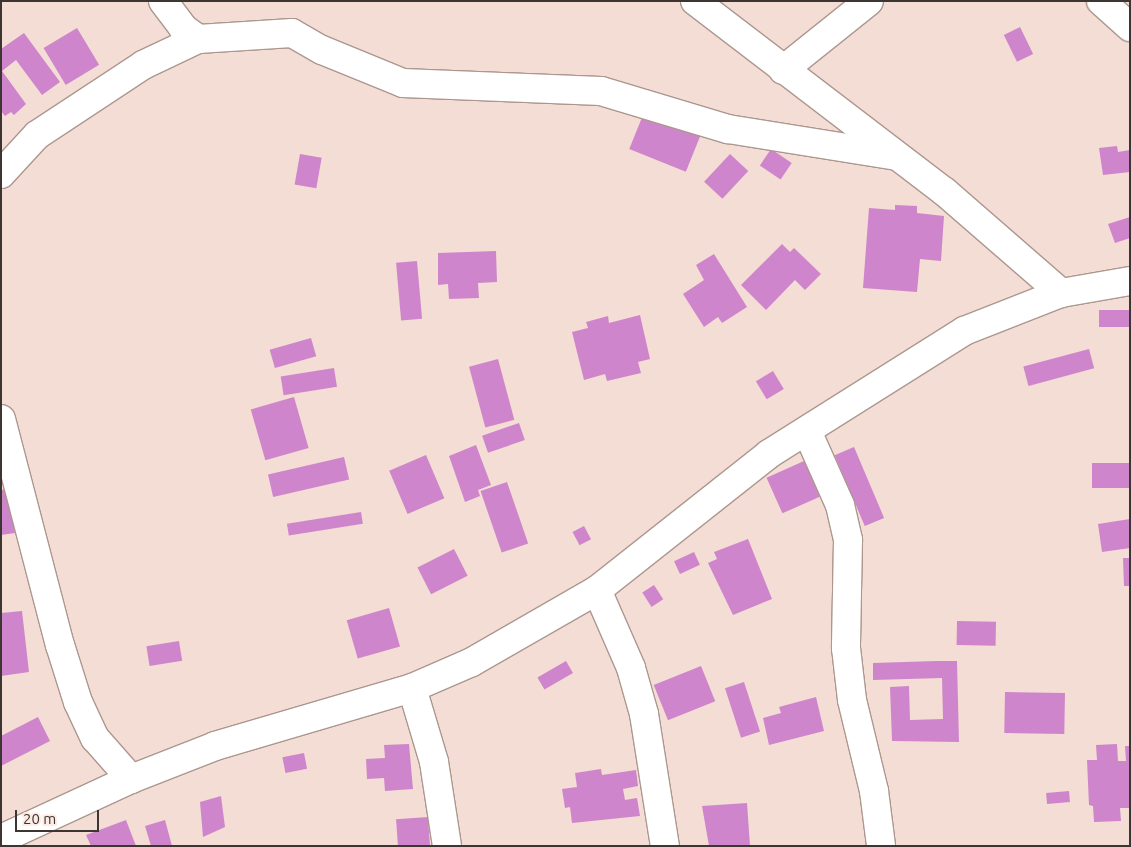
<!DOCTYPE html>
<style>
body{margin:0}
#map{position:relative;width:1131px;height:847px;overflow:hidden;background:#f3ddd4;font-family:Ubuntu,sans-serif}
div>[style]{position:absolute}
.building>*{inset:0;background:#cf85cb;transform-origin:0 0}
.roads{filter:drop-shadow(1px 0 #ac978f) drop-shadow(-1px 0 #ac978f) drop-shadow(0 1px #ac978f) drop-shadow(0 -1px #ac978f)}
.minor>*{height:28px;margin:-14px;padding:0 14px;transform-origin:14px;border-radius:14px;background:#fff}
.tertiary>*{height:28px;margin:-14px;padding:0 14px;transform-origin:14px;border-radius:14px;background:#fff}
span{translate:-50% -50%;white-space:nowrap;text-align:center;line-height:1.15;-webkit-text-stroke:4px #fdebe4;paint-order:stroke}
.frame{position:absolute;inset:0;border:2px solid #3d3531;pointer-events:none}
.scale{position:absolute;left:15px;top:810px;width:84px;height:22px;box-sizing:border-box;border:2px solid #3d3531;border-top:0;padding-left:6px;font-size:15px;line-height:18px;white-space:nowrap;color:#3d3531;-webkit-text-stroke:4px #fdebe4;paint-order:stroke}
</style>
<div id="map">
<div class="building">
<div style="left:1020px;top:27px;width:30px;height:18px;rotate:64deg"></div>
<div style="left:77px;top:28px;width:43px;height:39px;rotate:59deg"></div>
<div style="clip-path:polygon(24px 33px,60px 82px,42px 95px,16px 60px,2px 71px,26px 104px,14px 115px,11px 112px,5px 116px,1px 111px,1px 49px)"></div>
<div style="left:645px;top:110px;width:61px;height:42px;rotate:22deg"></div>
<div style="clip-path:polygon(1117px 146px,1118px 152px,1130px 150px,1130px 172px,1103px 175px,1099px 148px)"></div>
<div style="left:771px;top:149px;width:25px;height:20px;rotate:34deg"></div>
<div style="left:300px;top:154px;width:22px;height:31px;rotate:10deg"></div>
<div style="left:730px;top:154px;width:25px;height:38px;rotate:43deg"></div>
<div style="clip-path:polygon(895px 205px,917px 206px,917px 213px,944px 216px,941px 261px,920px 259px,917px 292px,863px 288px,869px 208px,895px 210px)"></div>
<div style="clip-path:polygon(1130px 217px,1130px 238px,1115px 243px,1108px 224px)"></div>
<div style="clip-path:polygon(782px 244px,790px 252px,794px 248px,821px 274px,805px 290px,795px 280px,766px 310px,741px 285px)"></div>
<div style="clip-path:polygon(496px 251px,497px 282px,478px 283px,479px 298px,449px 299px,448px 284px,438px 285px,438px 253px)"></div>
<div style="clip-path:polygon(714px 254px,747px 307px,722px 323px,718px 317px,704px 327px,683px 294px,704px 280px,696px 265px)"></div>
<div style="left:417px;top:261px;width:58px;height:21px;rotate:85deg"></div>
<div style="left:1130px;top:310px;width:17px;height:31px;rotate:90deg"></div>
<div style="clip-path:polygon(640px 315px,650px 359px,638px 362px,641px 373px,607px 381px,605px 374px,584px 380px,572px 332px,588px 328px,586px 322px,608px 316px,609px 323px)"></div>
<div style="left:311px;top:338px;width:19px;height:43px;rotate:74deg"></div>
<div style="left:1089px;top:349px;width:20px;height:68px;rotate:75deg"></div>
<div style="left:498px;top:359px;width:63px;height:30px;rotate:75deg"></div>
<div style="left:334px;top:368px;width:19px;height:54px;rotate:81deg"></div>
<div style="left:773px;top:371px;width:21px;height:20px;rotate:59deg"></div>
<div style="left:294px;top:397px;width:53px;height:45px;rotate:74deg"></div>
<div style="left:519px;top:423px;width:18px;height:39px;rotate:71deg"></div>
<div style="clip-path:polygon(476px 445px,491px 485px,478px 490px,480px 496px,465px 502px,449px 456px)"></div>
<div style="left:854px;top:447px;width:77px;height:21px;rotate:67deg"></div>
<div style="left:426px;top:455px;width:47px;height:40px;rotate:67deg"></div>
<div style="left:344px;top:457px;width:23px;height:78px;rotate:77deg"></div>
<div style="left:804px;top:461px;width:39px;height:41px;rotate:66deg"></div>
<div style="left:1130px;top:463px;width:25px;height:38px;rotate:90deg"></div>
<div style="left:507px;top:482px;width:65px;height:28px;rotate:71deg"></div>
<div style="clip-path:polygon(9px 489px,15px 533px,1px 535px,1px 490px)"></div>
<div style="left:361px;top:512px;width:12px;height:75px;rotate:81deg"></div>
<div style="clip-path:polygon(1130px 519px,1130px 548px,1102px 552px,1098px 524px)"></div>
<div style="left:584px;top:526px;width:15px;height:13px;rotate:62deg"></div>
<div style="clip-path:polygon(748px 539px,772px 599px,733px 615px,708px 563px,717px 559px,714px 552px)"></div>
<div style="left:454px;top:549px;width:30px;height:41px;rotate:63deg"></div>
<div style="left:694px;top:552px;width:14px;height:22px;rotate:65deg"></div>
<div style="clip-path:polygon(1123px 558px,1130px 558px,1130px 586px,1124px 586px)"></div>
<div style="left:654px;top:585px;width:17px;height:14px;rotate:57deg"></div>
<div style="left:389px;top:608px;width:40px;height:44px;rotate:74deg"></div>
<div style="clip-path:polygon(22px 611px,29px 672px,1px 676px,1px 613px)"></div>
<div style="left:957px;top:621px;width:39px;height:24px;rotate:1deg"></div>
<div style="left:179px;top:641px;width:20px;height:33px;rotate:81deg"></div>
<div style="left:566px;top:661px;width:14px;height:33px;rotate:60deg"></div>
<div style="clip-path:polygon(936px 661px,957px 661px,959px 742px,892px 741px,890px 687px,909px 686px,910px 720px,943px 719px,942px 678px,873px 680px,873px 663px)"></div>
<div style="left:701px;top:666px;width:38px;height:51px;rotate:68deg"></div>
<div style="left:744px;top:682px;width:52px;height:20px;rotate:72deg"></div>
<div style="left:1005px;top:692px;width:60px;height:41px;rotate:1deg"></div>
<div style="clip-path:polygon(816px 697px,824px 731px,769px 745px,763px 718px,781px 713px,779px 707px)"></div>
<div style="clip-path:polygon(38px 717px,50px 741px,1px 766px,1px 736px)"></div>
<div style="clip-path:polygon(409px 744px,413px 789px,385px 791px,384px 778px,367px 779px,366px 759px,385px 758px,384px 745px)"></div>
<div style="clip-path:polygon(1117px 744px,1118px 761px,1126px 761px,1125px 746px,1130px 746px,1130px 808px,1120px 808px,1121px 821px,1094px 822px,1093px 806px,1089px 805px,1087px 760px,1097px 760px,1096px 745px)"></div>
<div style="left:304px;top:753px;width:16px;height:22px;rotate:79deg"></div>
<div style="clip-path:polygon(601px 769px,602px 775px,636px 770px,638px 786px,623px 789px,625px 800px,637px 798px,640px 816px,572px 823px,570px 807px,565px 808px,562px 789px,577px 787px,575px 773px)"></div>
<div style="left:1069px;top:791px;width:11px;height:23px;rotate:85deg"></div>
<div style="clip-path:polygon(221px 796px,225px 827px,203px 837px,200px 802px)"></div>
<div style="clip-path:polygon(747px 803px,750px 846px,709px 846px,702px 806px)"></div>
<div style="left:428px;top:817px;width:29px;height:32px;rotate:86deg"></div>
<div style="clip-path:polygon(126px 820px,136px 846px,91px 846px,86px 835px)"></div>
<div style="clip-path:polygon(165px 820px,172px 846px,151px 846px,145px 826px)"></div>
</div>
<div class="roads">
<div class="minor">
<div style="left:163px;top:1px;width:34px;rotate:53deg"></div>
<div style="left:183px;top:28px;width:19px;rotate:36deg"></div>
<div style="left:198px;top:39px;width:94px;rotate:-3.7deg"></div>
<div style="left:292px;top:33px;width:34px;rotate:30deg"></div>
<div style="left:322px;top:50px;width:87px;rotate:22.2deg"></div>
<div style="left:403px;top:83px;width:198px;rotate:2.3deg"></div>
<div style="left:601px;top:91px;width:133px;rotate:16.7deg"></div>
<div style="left:728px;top:129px;width:171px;rotate:9.1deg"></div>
<div style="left:695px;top:1px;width:315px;rotate:37.4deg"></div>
<div style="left:945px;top:192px;width:154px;rotate:41deg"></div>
<div style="left:1101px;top:1px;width:39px;rotate:42deg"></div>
<div style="left:783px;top:70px;width:110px;rotate:-38.7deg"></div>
<div style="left:1px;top:174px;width:53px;rotate:-47.3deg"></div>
<div style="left:37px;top:135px;width:127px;rotate:-33.4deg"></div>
<div style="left:143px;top:65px;width:61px;rotate:-25.3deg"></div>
<div style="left:1px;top:419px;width:234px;rotate:75.4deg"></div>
<div style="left:60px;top:645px;width:60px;rotate:72.5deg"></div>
<div style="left:78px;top:702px;width:40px;rotate:65deg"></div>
<div style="left:95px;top:738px;width:55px;rotate:48.7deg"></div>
<div style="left:807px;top:431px;width:81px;rotate:66deg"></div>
<div style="left:840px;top:505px;width:36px;rotate:77deg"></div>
<div style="left:848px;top:540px;width:108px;rotate:91.1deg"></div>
<div style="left:846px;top:648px;width:52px;rotate:83.4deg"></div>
<div style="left:852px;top:700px;width:94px;rotate:76.4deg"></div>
<div style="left:874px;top:791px;width:55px;rotate:82.7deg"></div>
<div style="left:597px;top:590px;width:85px;rotate:66.4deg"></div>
<div style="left:631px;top:668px;width:48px;rotate:74.2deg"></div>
<div style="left:644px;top:714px;width:134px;rotate:81deg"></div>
<div style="left:412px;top:688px;width:77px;rotate:73.4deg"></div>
<div style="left:434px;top:762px;width:85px;rotate:81.2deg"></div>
</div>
<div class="tertiary">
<div style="left:1px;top:839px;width:143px;rotate:-24.8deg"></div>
<div style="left:131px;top:779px;width:90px;rotate:-21.4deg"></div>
<div style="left:215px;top:746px;width:205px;rotate:-16.4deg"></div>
<div style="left:412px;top:688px;width:65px;rotate:-23.4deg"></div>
<div style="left:472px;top:662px;width:144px;rotate:-29.9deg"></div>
<div style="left:597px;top:590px;width:219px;rotate:-38.3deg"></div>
<div style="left:769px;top:454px;width:231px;rotate:-32.2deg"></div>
<div style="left:964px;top:331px;width:104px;rotate:-21.4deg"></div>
<div style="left:1061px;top:293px;width:70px;rotate:-9.9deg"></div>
</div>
</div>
<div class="frame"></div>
<div class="scale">20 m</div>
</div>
